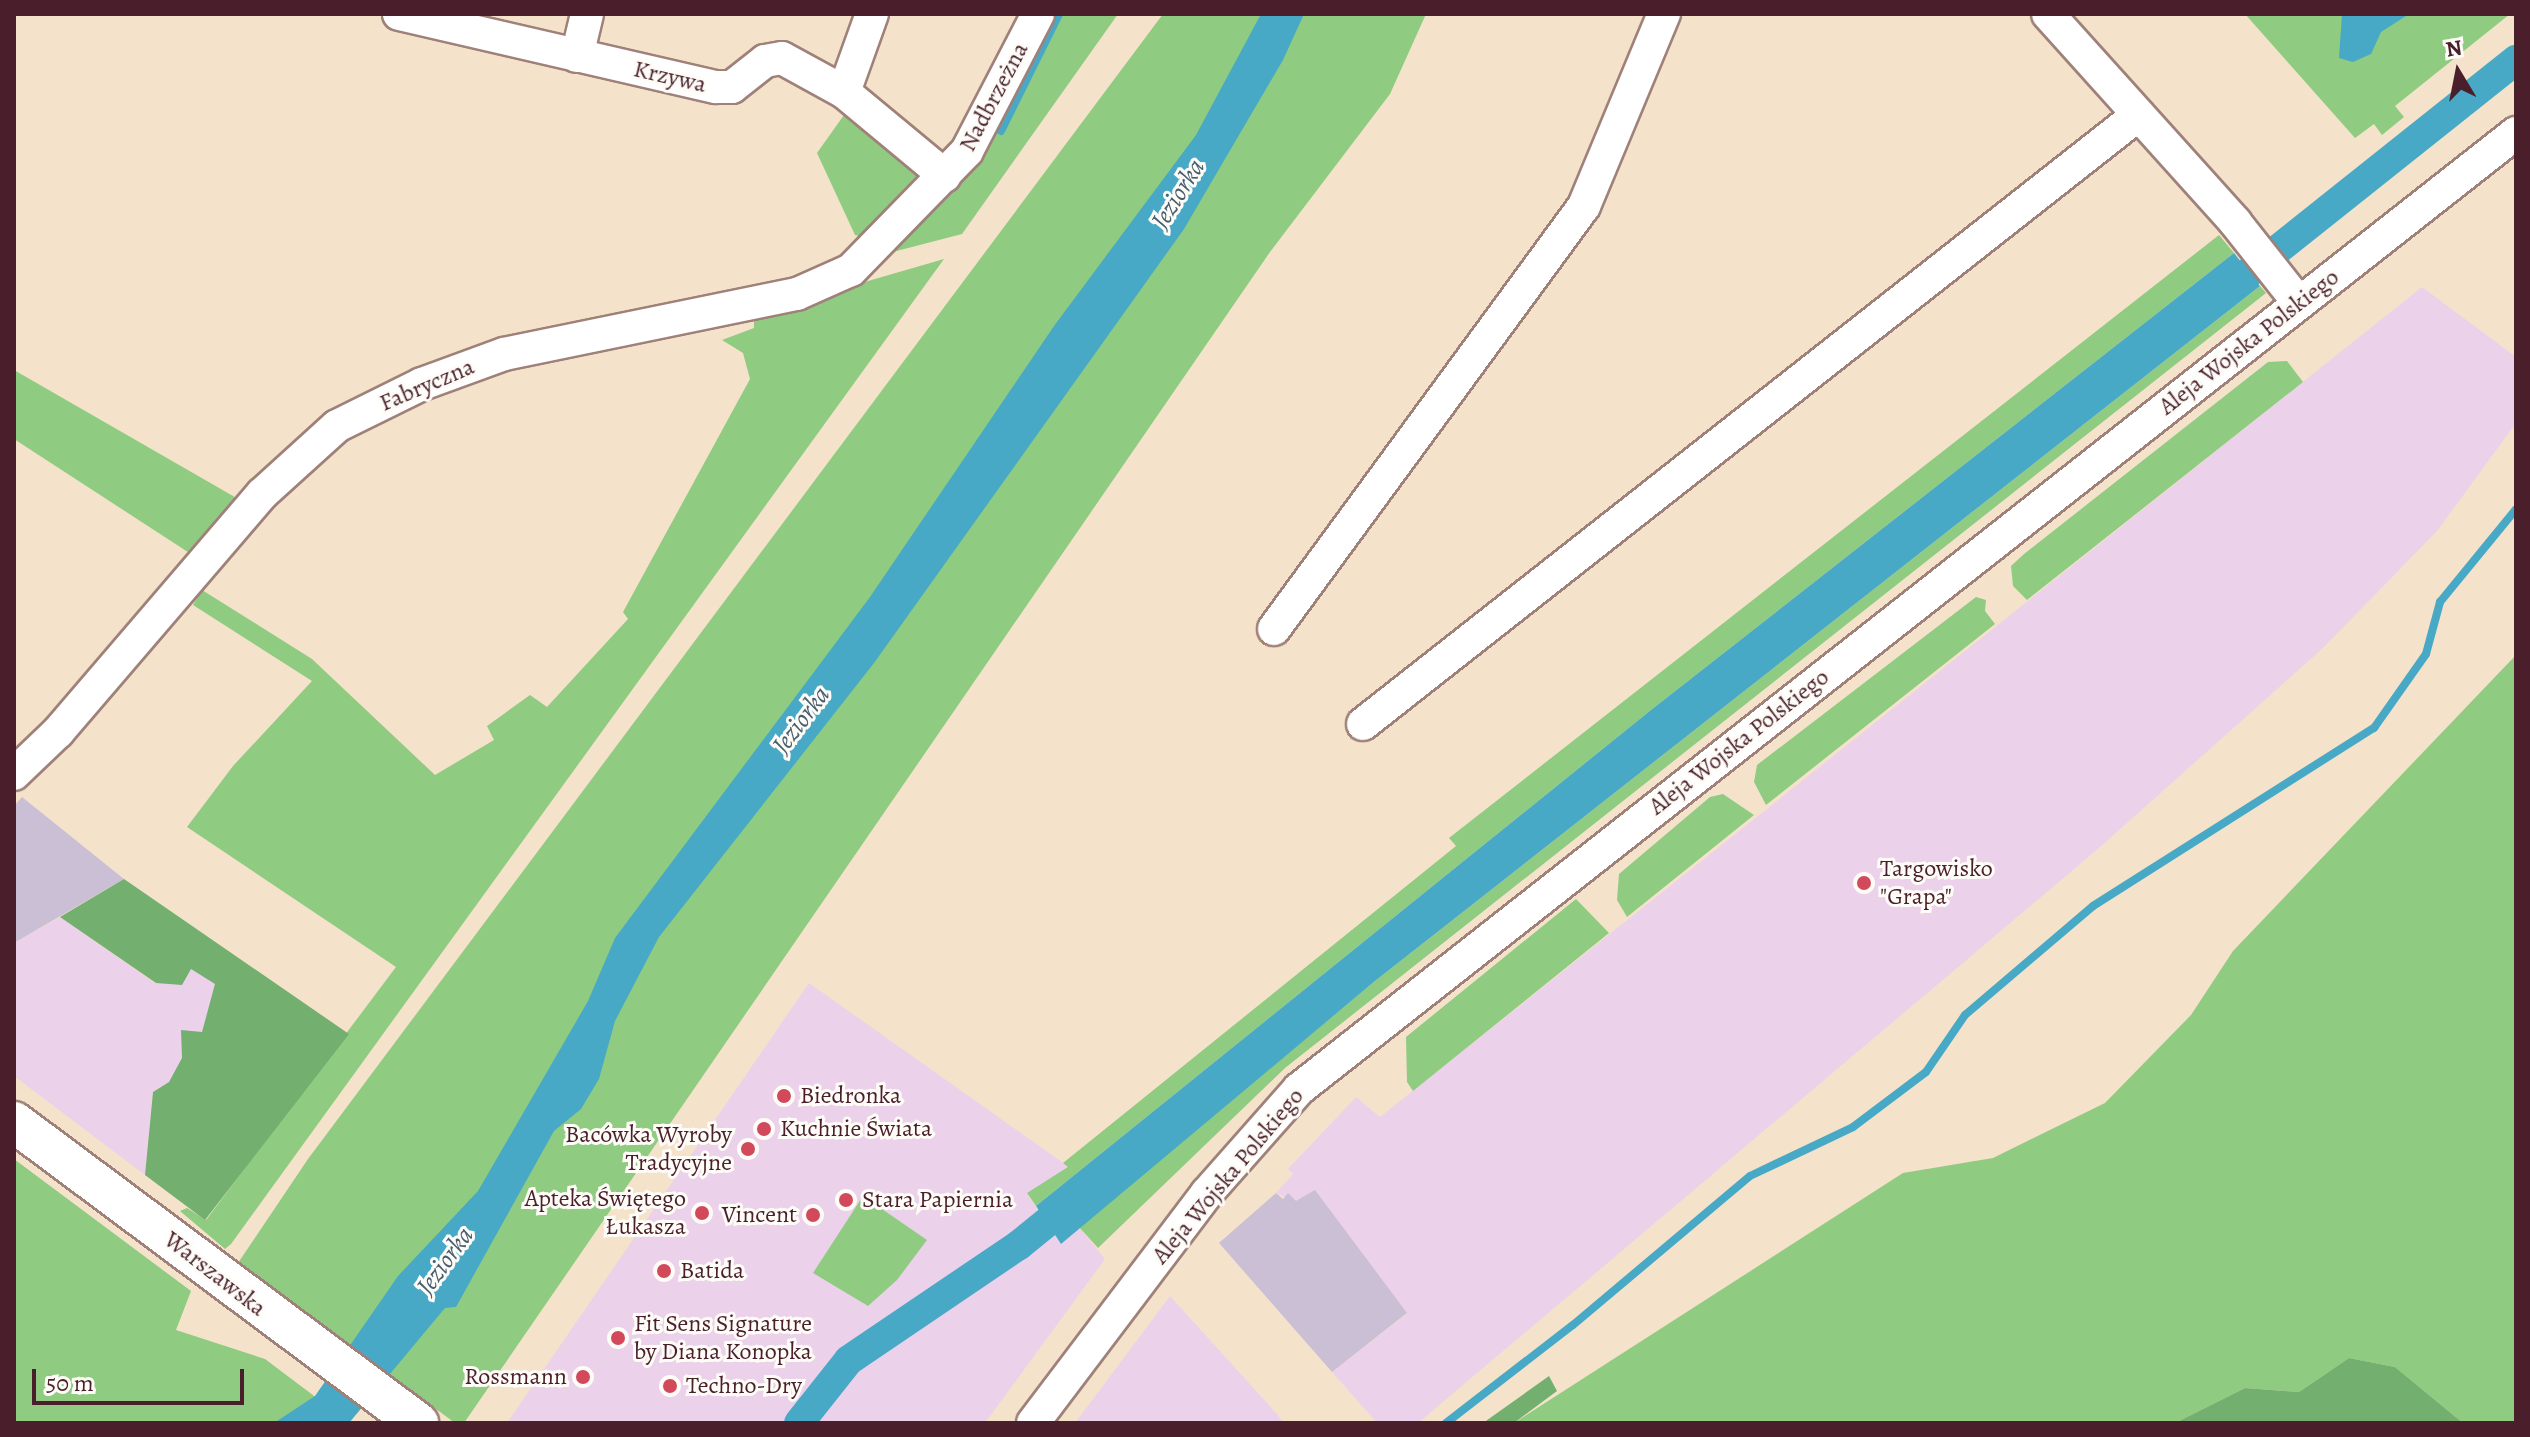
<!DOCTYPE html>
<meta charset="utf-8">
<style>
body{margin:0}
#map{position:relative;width:2530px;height:1437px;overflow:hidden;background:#f4e3ca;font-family:Alegreya,serif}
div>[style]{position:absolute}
.built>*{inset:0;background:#ecd1ea}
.industrial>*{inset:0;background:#cbbfd5}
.green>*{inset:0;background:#8fcb80}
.forest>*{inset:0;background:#73af6e}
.water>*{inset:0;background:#47a9c6}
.stream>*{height:8px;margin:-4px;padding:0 4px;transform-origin:4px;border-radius:4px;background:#47a9c6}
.canal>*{height:30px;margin:-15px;padding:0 15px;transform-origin:15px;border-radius:15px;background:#47a9c6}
.roads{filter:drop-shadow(2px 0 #9f817a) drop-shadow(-2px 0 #9f817a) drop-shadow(0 2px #9f817a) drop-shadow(0 -2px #9f817a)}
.minor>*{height:32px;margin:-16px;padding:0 16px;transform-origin:16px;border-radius:16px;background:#fff}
.major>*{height:40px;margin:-20px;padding:0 20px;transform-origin:20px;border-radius:20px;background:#fff}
.dots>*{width:22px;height:22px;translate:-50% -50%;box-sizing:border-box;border:4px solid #fdfcf7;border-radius:50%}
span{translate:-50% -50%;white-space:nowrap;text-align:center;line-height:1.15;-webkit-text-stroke:6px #fdfcf7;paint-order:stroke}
.street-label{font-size:24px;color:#4a1f2b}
.poi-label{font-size:24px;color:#4a1f2b}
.left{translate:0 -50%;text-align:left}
.right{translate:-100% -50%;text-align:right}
.water-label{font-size:26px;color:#495d71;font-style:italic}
.frame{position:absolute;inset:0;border:16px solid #4a1f2b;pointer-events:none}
.north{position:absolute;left:2418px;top:32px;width:80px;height:80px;-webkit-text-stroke:6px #fdfcf7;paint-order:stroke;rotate:350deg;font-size:22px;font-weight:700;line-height:32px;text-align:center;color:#4a1f2b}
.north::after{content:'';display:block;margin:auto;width:28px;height:36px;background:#4a1f2b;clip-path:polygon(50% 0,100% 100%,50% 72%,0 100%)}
.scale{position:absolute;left:32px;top:1369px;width:212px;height:36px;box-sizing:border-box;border:4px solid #4a1f2b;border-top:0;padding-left:10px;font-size:24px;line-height:28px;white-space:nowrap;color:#4a1f2b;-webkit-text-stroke:6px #fdfcf7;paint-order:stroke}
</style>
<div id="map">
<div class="built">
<div style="clip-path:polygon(2422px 287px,2516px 357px,2516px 423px,2437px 531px,2323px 648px,2099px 848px,1418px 1423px,1377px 1423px,1332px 1372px,1407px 1314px,1314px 1191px,1296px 1202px,1276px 1193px,1293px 1174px,1288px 1169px,1356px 1097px,1380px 1117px)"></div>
<div style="clip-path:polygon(60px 917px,155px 983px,191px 969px,216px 984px,202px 1032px,169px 1082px,153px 1092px,145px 1175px,14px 1076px,14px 943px)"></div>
<div style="clip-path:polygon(809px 983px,1069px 1167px,1027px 1194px,1061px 1244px,1079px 1227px,1105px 1259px,985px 1423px,507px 1423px)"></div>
<div style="clip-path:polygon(1170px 1296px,1276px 1413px,1284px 1423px,1075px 1423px)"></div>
</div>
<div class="industrial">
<div style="clip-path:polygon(22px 797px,124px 879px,14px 943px,14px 806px)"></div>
<div style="clip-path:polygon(1315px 1190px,1407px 1313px,1332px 1372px,1219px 1243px,1276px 1193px,1283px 1199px,1288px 1193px,1296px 1201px)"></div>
</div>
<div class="green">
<div style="clip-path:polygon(1050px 14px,1118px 14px,962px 234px,885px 254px,978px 162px)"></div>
<div style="clip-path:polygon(1163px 14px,1426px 14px,1390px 94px,1270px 252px,464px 1423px,455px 1423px,238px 1263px,308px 1159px)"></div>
<div style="clip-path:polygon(2245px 14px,2510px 14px,2395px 106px,2404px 117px,2382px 135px,2374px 124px,2355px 138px)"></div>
<div style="clip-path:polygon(849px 108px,920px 170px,920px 185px,868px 238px,855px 235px,817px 153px)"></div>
<div style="clip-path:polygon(2219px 235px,2234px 253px,1651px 710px,1036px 1206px,1027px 1193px,1068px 1167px,1063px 1163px,1456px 846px,1449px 838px)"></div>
<div style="clip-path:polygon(944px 259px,231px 1244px,225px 1249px,180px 1211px,187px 1208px,206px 1220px,396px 967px,187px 827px,233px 766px,312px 681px,193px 605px,202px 590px,312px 659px,435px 775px,494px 740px,487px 726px,530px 695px,547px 707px,628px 619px,623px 612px,750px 379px,743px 353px,722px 340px,754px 328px,754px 314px)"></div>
<div style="clip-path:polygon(2260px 286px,2266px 293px,1285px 1068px,1098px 1248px,1079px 1227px,1375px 981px)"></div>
<div style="clip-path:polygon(2287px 361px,2303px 382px,2027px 600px,2013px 586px,2011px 566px,2024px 554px,2268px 362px)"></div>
<div style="clip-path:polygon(14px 370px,233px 496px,241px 502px,194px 556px,14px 439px)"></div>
<div style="clip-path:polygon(1976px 597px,1986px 600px,1985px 611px,1995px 624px,1766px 805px,1754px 782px,1757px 765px)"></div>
<div style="clip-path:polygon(2516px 655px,2516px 1423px,2463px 1423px,2395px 1367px,2349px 1358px,2299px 1392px,2245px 1388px,2175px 1423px,1514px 1423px,1903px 1173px,1993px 1158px,2105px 1103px,2191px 1015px,2233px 951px)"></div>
<div style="clip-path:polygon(1723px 794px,1754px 815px,1627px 917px,1617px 900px,1619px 874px,1710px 797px)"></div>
<div style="clip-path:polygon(1576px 899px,1609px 933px,1413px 1091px,1407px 1082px,1406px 1037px)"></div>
<div style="clip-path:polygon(14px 1159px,191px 1291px,176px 1330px,265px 1359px,350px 1423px,14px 1423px)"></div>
<div style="clip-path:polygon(863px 1196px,927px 1240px,897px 1280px,868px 1306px,813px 1273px)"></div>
</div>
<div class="forest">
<div style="clip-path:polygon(124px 879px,349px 1034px,205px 1220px,145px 1175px,153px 1092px,169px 1082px,182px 1058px,181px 1030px,202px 1032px,215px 984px,191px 969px,182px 985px,156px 983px,60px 917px)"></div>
<div style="clip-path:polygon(2349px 1358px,2395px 1367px,2463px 1423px,2175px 1423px,2245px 1388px,2299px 1392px)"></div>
<div style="clip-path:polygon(1549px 1376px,1557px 1391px,1514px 1423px,1483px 1423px)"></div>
</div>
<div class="water">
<div style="clip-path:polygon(1261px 14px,1304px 14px,1283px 60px,1184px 229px,874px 663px,659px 937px,615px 1021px,599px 1079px,581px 1109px,554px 1131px,456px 1307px,445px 1308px,349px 1423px,274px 1423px,315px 1396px,398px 1276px,478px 1191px,588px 1001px,615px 938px,870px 597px,1054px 326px,1196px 135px)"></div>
<div style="clip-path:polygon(2342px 14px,2409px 14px,2381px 32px,2371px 54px,2353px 62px,2339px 58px)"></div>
<div style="clip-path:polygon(2234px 253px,2260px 286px,1375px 981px,1061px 1244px,1036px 1206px,1651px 710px)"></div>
</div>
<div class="stream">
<div style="left:1001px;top:131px;width:131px;rotate:-63.6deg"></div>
<div style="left:1446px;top:1423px;width:160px;rotate:-37.7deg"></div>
<div style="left:1573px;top:1325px;width:231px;rotate:-40.1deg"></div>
<div style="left:1750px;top:1176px;width:114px;rotate:-25.4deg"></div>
<div style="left:1853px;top:1127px;width:91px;rotate:-37deg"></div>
<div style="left:1926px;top:1072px;width:69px;rotate:-55.6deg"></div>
<div style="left:1965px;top:1015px;width:168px;rotate:-40.4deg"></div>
<div style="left:2093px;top:906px;width:333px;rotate:-32.4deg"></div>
<div style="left:2374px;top:728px;width:90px;rotate:-54.9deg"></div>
<div style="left:2426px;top:654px;width:54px;rotate:-74.9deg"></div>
<div style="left:2440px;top:602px;width:120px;rotate:-50.7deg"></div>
</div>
<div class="canal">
<div style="left:2218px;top:297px;width:381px;rotate:-38.5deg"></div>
<div style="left:799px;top:1423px;width:80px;rotate:-51.6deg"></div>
<div style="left:849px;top:1360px;width:205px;rotate:-34.1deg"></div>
<div style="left:1019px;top:1245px;width:76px;rotate:-39.1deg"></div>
</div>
<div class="roads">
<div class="minor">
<div style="left:399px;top:14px;width:325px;rotate:13deg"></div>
<div style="left:716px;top:87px;width:16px"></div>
<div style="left:732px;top:87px;width:42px;rotate:-38.2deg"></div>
<div style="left:765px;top:61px;width:17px;rotate:-10deg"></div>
<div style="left:782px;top:58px;width:71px;rotate:28.7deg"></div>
<div style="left:844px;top:92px;width:131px;rotate:39.7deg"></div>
<div style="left:2048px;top:14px;width:280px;rotate:48deg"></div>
<div style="left:2235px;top:222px;width:103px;rotate:51.7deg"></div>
<div style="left:577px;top:56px;width:43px;rotate:-76.6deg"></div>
<div style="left:844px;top:92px;width:83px;rotate:-70.3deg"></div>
<div style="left:1274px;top:629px;width:524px;rotate:-53.76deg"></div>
<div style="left:1584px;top:206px;width:208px;rotate:-67.4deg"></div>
<div style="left:1363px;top:724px;width:986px;rotate:-38.16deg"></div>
<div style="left:14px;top:774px;width:61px;rotate:-43.7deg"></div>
<div style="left:58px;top:732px;width:313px;rotate:-49.4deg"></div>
<div style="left:262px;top:494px;width:101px;rotate:-42.2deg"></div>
<div style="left:337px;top:426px;width:95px;rotate:-26.3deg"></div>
<div style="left:422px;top:384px;width:87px;rotate:-20.1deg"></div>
<div style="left:504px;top:354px;width:299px;rotate:-11.6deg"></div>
<div style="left:797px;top:294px;width:59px;rotate:-24deg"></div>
<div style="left:851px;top:270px;width:166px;rotate:-45.7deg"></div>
<div style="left:967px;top:151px;width:154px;rotate:-62.6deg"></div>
<div style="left:1033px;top:1423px;width:288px;rotate:-52.9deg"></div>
<div style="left:1207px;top:1193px;width:139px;rotate:-48.5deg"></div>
<div style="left:1299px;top:1089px;width:1548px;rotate:-38.15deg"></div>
</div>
<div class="major">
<div style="left:14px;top:1122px;width:504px;rotate:36.69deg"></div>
</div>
</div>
<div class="dots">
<div style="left:1864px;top:883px;background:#d1495b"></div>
<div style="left:784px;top:1096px;background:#d1495b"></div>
<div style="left:764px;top:1129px;background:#d1495b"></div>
<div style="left:748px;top:1149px;background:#d1495b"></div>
<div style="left:846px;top:1200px;background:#d1495b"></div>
<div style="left:702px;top:1213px;background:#d1495b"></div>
<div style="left:813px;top:1215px;background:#d1495b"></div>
<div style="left:664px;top:1271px;background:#d1495b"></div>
<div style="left:618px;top:1338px;background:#d1495b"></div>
<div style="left:583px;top:1377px;background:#d1495b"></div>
<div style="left:670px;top:1386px;background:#d1495b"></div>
</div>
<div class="street-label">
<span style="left:670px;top:77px;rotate:13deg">Krzywa</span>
<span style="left:994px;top:97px;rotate:-62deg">Nadbrzeżna</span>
<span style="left:2249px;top:342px;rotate:-38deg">Aleja Wojska Polskiego</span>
<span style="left:427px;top:385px;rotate:-23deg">Fabryczna</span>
<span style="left:1739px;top:742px;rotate:-38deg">Aleja Wojska Polskiego</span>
<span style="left:1228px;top:1176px;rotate:-50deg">Aleja Wojska Polskiego</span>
<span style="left:215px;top:1274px;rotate:38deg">Warszawska</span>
</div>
<div class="poi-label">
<span class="left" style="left:1880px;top:883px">Targowisko<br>"Grapa"</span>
<span class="left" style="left:800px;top:1096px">Biedronka</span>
<span class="left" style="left:780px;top:1129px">Kuchnie Świata</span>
<span class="right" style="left:732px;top:1149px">Bacówka Wyroby<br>Tradycyjne</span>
<span class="right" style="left:686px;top:1213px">Apteka Świętego<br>Łukasza</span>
<span class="left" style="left:862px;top:1200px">Stara Papiernia</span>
<span class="right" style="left:797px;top:1215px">Vincent</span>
<span class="left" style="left:680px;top:1271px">Batida</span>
<span class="left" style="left:634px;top:1338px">Fit Sens Signature<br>by Diana Konopka</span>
<span class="right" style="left:567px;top:1377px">Rossmann</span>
<span class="left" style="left:686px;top:1386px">Techno-Dry</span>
</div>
<div class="water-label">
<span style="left:1178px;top:194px;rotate:-58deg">Jeziorka</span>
<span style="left:801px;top:720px;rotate:-53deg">Jeziorka</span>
<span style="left:445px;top:1261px;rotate:-54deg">Jeziorka</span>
</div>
<div class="frame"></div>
<div class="north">N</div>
<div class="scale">50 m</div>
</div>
